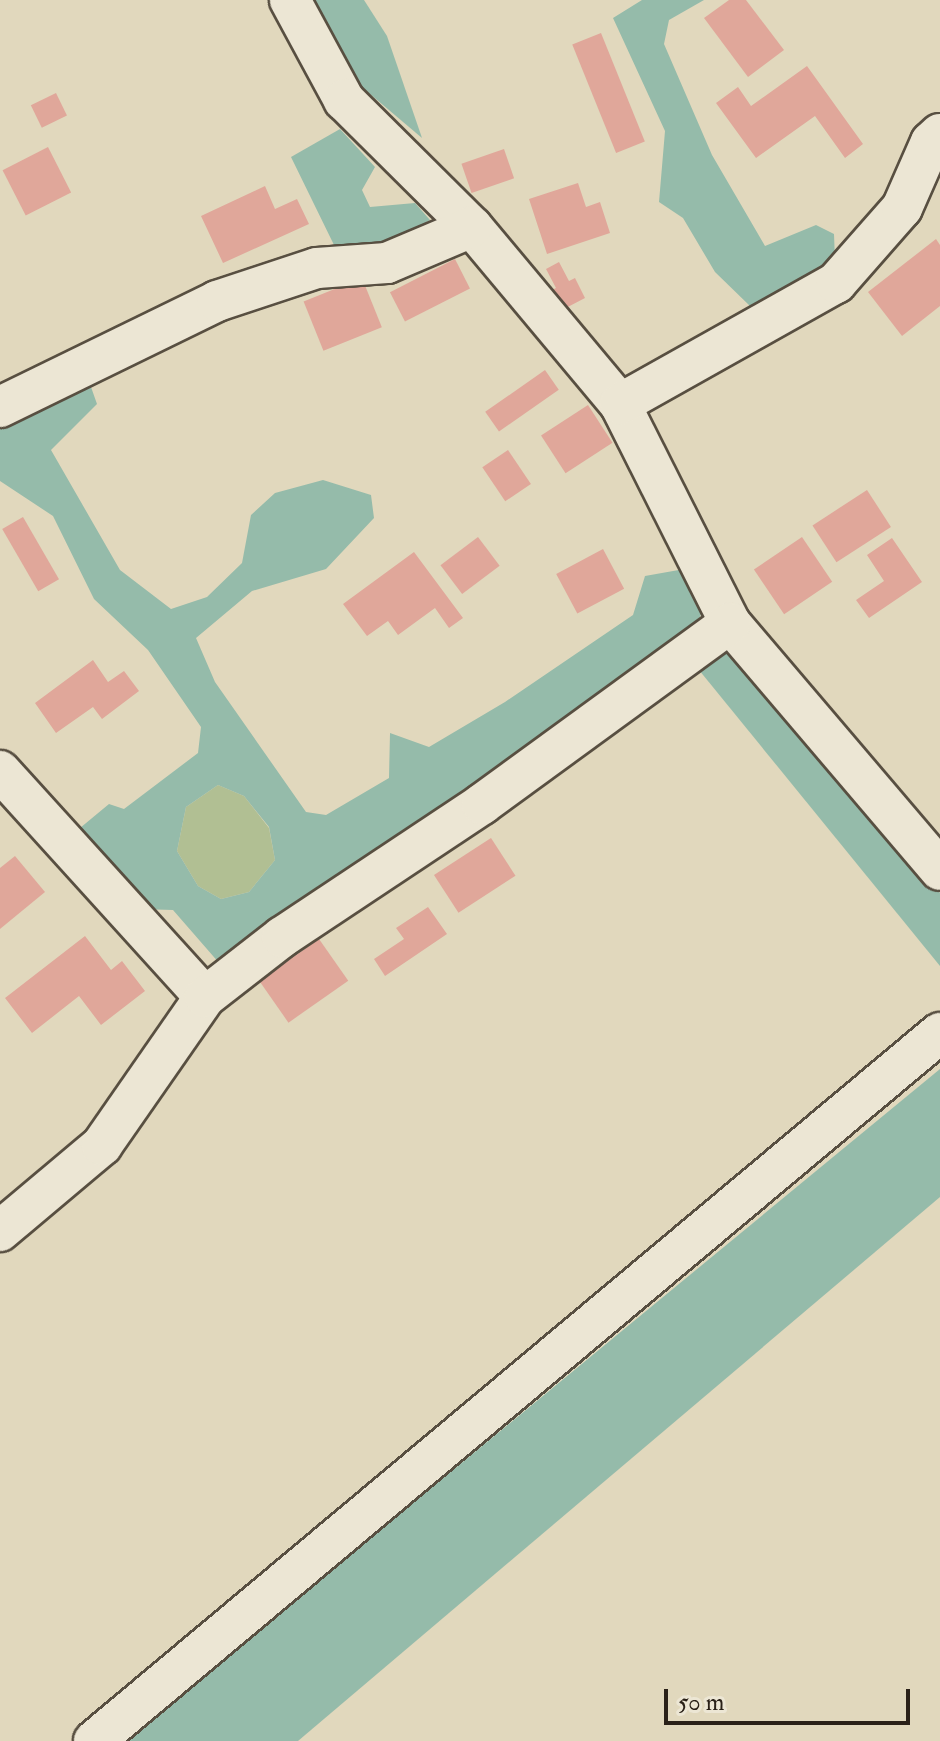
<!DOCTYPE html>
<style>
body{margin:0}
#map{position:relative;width:940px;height:1741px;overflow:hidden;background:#e1d8bd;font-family:"IM FELL Double Pica",serif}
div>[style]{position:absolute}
.green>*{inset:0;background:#b1bf93}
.water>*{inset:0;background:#95bbaa}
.building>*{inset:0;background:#e0a79a;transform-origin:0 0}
.roads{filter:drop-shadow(2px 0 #584f41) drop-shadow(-2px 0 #584f41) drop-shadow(0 2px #584f41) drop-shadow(0 -2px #584f41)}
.minor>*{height:40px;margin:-20px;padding:0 20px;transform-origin:20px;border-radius:20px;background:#ece6d4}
span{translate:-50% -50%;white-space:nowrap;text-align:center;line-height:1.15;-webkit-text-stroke:8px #ece6d4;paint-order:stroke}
.scale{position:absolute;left:664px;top:1689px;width:246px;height:36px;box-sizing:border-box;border:4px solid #2a2118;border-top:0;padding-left:10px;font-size:24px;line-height:28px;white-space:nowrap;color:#2a2118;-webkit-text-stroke:6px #ece6d4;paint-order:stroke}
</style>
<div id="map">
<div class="green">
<div style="clip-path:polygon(218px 785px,244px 796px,269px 828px,275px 860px,249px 892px,221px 899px,198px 886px,177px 851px,186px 807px)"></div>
</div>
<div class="water">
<div style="clip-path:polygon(314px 0,364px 0,387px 36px,422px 138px,357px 83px)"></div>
<div style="clip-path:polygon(642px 0,704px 0,669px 20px,664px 44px,712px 155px,765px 246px,816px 225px,834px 234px,835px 260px,751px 307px,715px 272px,683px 218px,659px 202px,665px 131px,613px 18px)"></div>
<div style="clip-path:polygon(340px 129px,375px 167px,362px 190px,370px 207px,415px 203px,430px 220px,388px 244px,334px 245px,291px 157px)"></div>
<div style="clip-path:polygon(evenodd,91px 387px,97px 404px,51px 450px,120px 570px,171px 609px,207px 597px,242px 563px,251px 515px,275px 493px,323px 480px,371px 495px,374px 518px,326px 569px,252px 591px,196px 638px,215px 682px,306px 812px,326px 815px,389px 778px,390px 733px,429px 747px,505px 702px,633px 615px,645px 576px,690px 568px,704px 606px,695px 630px,220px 964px,173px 910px,139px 909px,74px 833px,109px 804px,124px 809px,198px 753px,201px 727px,148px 650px,94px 599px,53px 516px,0 481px,0 423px,91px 387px,218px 785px,244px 796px,269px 827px,275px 860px,249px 892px,221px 899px,198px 886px,177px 851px,186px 807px,218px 785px)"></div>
<div style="clip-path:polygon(719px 649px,736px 649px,940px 893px,940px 966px,699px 670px)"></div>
<div style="clip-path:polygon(940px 1069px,940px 1197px,298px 1741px,124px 1741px)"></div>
</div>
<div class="building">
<div style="clip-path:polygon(729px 0,746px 0,784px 50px,748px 77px,704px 18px)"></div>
<div style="left:601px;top:33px;width:117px;height:31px;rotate:68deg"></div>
<div style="clip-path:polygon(807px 66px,863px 144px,845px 158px,815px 116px,756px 158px,716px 103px,738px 87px,751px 106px)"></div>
<div style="left:56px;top:93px;width:25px;height:28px;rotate:64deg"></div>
<div style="left:48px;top:147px;width:51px;height:51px;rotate:63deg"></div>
<div style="left:504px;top:149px;width:31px;height:45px;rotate:71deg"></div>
<div style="clip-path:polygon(578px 183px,586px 207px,600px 202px,610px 233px,547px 254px,529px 199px)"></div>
<div style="clip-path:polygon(265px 186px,275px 209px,297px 199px,309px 224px,223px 263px,201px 216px)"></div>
<div style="clip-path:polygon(936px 239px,940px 245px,940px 306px,902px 336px,868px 292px)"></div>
<div style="left:455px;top:259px;width:33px;height:73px;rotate:63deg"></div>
<div style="clip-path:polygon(559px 262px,569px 281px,575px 278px,585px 298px,560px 311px,550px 291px,556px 288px,546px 269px)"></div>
<div style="left:362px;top:278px;width:53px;height:63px;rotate:68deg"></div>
<div style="left:545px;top:370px;width:24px;height:73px;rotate:55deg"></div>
<div style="left:588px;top:405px;width:45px;height:56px;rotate:57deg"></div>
<div style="left:508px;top:450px;width:41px;height:31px;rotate:56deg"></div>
<div style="left:867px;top:490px;width:44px;height:65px;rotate:57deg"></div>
<div style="left:23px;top:517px;width:72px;height:24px;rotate:60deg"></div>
<div style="left:478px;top:537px;width:36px;height:47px;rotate:53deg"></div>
<div style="left:802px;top:537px;width:54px;height:58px;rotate:56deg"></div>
<div style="clip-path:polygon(892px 538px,922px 582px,869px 618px,856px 600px,884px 581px,867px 555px)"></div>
<div style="left:603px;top:549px;width:45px;height:53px;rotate:62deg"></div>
<div style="clip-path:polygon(414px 552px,463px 618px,449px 628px,435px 608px,398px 635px,388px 621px,367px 636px,343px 604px)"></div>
<div style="clip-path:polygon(93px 660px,108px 682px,124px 671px,139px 691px,102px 719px,93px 707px,56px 733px,35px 703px)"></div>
<div style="left:491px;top:838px;width:45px;height:68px;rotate:57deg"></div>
<div style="clip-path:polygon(15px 856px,45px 892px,0 929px,0 868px)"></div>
<div style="clip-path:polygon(428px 907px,447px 934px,385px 976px,374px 959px,404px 939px,396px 928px)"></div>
<div style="clip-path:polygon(85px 936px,111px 970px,122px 961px,145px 991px,101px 1025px,79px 996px,32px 1033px,5px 998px)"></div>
<div style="left:319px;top:939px;width:51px;height:73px;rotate:55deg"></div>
</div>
<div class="roads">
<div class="minor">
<div style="left:290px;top:0;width:114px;rotate:61.6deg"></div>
<div style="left:344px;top:100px;width:180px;rotate:44.8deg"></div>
<div style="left:472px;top:227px;width:231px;rotate:50.1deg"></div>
<div style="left:620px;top:404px;width:245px;rotate:63.3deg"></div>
<div style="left:730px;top:623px;width:324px;rotate:49.6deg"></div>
<div style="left:620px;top:404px;width:248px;rotate:-29.3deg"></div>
<div style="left:836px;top:283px;width:100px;rotate:-48.7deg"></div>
<div style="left:902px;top:208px;width:72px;rotate:-66.3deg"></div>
<div style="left:931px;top:142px;width:12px;rotate:-42deg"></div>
<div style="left:0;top:407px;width:242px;rotate:-26deg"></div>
<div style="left:217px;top:301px;width:105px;rotate:-18.3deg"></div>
<div style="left:317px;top:268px;width:70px;rotate:-4.1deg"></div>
<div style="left:387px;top:263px;width:92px;rotate:-23deg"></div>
<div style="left:0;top:771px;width:305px;rotate:47.8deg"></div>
<div style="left:0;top:1231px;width:133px;rotate:-40.1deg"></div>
<div style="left:102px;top:1145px;width:180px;rotate:-55.2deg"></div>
<div style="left:205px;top:997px;width:98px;rotate:-37.9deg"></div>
<div style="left:282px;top:937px;width:240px;rotate:-33.6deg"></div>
<div style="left:482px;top:804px;width:307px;rotate:-36.1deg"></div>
<div style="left:94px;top:1741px;width:1103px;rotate:-39.93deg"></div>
</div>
</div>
<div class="scale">50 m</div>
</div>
